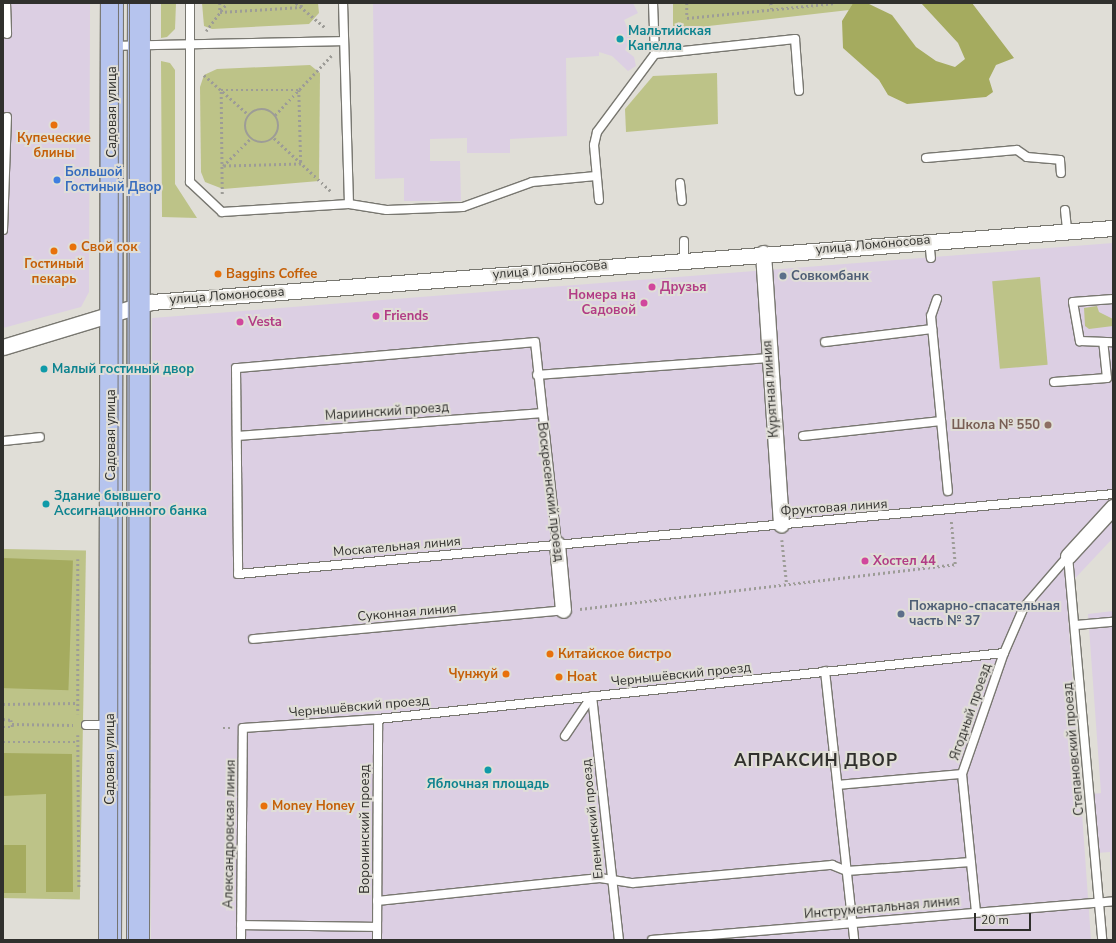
<!DOCTYPE html>
<meta charset="utf-8">
<style>
body{margin:0}
#map{position:relative;width:1116px;height:943px;overflow:hidden;background:#e0ded7;font-family:"Nunito Sans",sans-serif}
div>[style]{position:absolute}
.commercial>*{inset:0;background:#dccfe3}
.green>*{inset:0;background:#bdc388;transform-origin:0 0}
.forest>*{inset:0;background:#a5ab5f;transform-origin:0 0}
.path>*{height:2.5px;margin-top:-1.25px;transform-origin:0;background:repeating-linear-gradient(90deg,#9d9c97 0 2px,transparent 0 5px)}
.path>.ring{margin:-1.25px;padding:0;box-sizing:content-box;background:none;border:2.5px solid #9d9c97;border-radius:50%}
.roads{filter:drop-shadow(1px 0 #787770) drop-shadow(-1px 0 #787770) drop-shadow(0 1px #787770) drop-shadow(0 -1px #787770)}
.service>*{height:8px;margin:-4px;padding:0 4px;transform-origin:4px;border-radius:4px;background:#fff}
.minor>*{height:15px;margin:-7.5px;padding:0 7.5px;transform-origin:7.5px;border-radius:7.5px;background:#fff}
.primary>*{height:22px;margin:-11px;padding:0 11px;transform-origin:11px;border-radius:11px;background:#b6c4ee}
.tram>*{height:1px;margin:-0.5px;padding:0 0.5px;transform-origin:0.5px;border-radius:0.5px;background:#74736f}
.dots>*{width:11px;height:11px;translate:-50% -50%;box-sizing:border-box;border:2px solid #e0ded7;border-radius:50%}
span{translate:-50% -50%;white-space:nowrap;text-align:center;line-height:1.15;-webkit-text-stroke:4px #e0ded7;paint-order:stroke}
.culture-label{font-size:13px;color:#0d838f;font-weight:700}
.left{translate:0 -50%;text-align:left}
.street-label{font-size:13px;color:#30302d}
.food-label{font-size:13px;color:#c56008;font-weight:700}
.right{translate:-100% -50%;text-align:right}
.shop-label{font-size:13px;color:#366cbe;font-weight:700}
.service-label{font-size:13px;color:#4e5e75;font-weight:700}
.hotel-label{font-size:13px;color:#b23c85;font-weight:700}
.education-label{font-size:13px;color:#785e54;font-weight:700}
.district-label{font-size:17px;color:#30302d;font-weight:700;letter-spacing:1px}
.frame{position:absolute;inset:0;border:4px solid #30302d;pointer-events:none}
.scale{position:absolute;left:974px;top:913px;width:57px;height:18px;box-sizing:border-box;border:2px solid #30302d;border-top:0;padding-left:5px;font-size:12px;line-height:14px;white-space:nowrap;color:#30302d;-webkit-text-stroke:3px #e0ded7;paint-order:stroke}
</style>
<div id="map">
<div class="commercial">
<div style="clip-path:polygon(3px 3px,90px 3px,89px 292px,81px 307px,3px 328px)"></div>
<div style="clip-path:polygon(373px 3px,633px 3px,638px 13px,624px 20px,631px 37px,625px 50px,634px 57px,636px 66px,628px 71px,612px 56px,599px 52px,599px 56px,566px 58px,567px 136px,510px 139px,510px 153px,467px 153px,467px 138px,430px 139px,430px 161px,460px 161px,461px 201px,404px 201px,404px 178px,375px 179px)"></div>
<div style="clip-path:polygon(1113px 243px,1113px 538px,1066px 588px,1091px 940px,151px 940px,152px 318px)"></div>
<div style="clip-path:polygon(1113px 611px,1113px 884px,1112px 884px,1110px 852px,1097px 853px,1093px 794px,1101px 793px,1088px 614px)"></div>
</div>
<div class="green">
<div style="clip-path:polygon(161px 3px,176px 3px,175px 29px,167px 37px,161px 38px)"></div>
<div style="clip-path:polygon(202px 3px,318px 3px,319px 13px,309px 24px,212px 29px,204px 26px)"></div>
<div style="clip-path:polygon(673px 3px,853px 3px,849px 10px,673px 30px)"></div>
<div style="clip-path:polygon(161px 61px,170px 63px,175px 70px,175px 184px,197px 218px,162px 217px)"></div>
<div style="clip-path:polygon(310px 65px,320px 73px,319px 181px,223px 189px,205px 182px,201px 172px,200px 87px,204px 75px,217px 69px)"></div>
<div style="clip-path:polygon(717px 73px,718px 124px,626px 132px,625px 109px,653px 76px)"></div>
<div style="left:1040px;top:277px;width:88px;height:48px;rotate:85deg"></div>
<div style="clip-path:polygon(1097px 306px,1099px 312px,1113px 319px,1113px 326px,1089px 329px,1085px 326px,1084px 308px)"></div>
<div style="left:3px;top:549px;width:83px;height:349px;rotate:1deg"></div>
</div>
<div class="forest">
<div style="clip-path:polygon(853px 3px,867px 3px,892px 15px,916px 47px,936px 61px,955px 67px,965px 59px,958px 43px,921px 3px,972px 3px,1014px 58px,996px 65px,989px 79px,993px 92px,986px 97px,907px 104px,888px 95px,879px 80px,843px 48px,842px 21px)"></div>
<div style="left:3px;top:558px;width:70px;height:130px;rotate:2deg"></div>
<div style="clip-path:polygon(3px 753px,72px 754px,73px 892px,46px 892px,46px 794px,3px 796px)"></div>
<div style="left:3px;top:845px;width:23px;height:48px"></div>
</div>
<div class="path">
<div style="left:220px;top:3px;width:9px;rotate:90deg"></div>
<div style="left:220px;top:12px;width:81px;rotate:-3.5deg"></div>
<div style="left:301px;top:7px;width:4px;rotate:-90deg"></div>
<div style="left:296px;top:3px;width:39px;rotate:40deg"></div>
<div style="left:687px;top:3px;width:15px;rotate:90deg"></div>
<div style="left:687px;top:18px;width:149px;rotate:-5.8deg"></div>
<div style="left:771px;top:3px;width:6px;rotate:81deg"></div>
<div style="left:206px;top:31px;width:35px;rotate:-53deg"></div>
<div style="left:204px;top:75px;width:60px;rotate:41.6deg"></div>
<div class="ring" style="left:245px;top:109px;width:31.5px;height:31.5px"></div>
<div style="left:275px;top:115px;width:83px;rotate:-46.5deg"></div>
<div style="left:274px;top:138px;width:79px;rotate:43deg"></div>
<div style="left:223px;top:166px;width:38px;rotate:-45deg"></div>
<div style="left:222px;top:194px;width:104px;rotate:-90.6deg"></div>
<div style="left:221px;top:90px;width:78px"></div>
<div style="left:299px;top:90px;width:74px;rotate:88.5deg"></div>
<div style="left:301px;top:164px;width:78px;rotate:178.5deg"></div>
<div style="left:782px;top:540px;width:45px;rotate:83.7deg"></div>
<div style="left:78px;top:559px;width:155px;rotate:90deg"></div>
<div style="left:580px;top:609px;width:378px;rotate:-6.8deg"></div>
<div style="left:955px;top:564px;width:43px;rotate:-95.3deg"></div>
<div style="left:3px;top:704px;width:75px;rotate:-0.8deg"></div>
<div style="left:3px;top:719px;width:8px;rotate:7deg"></div>
<div style="left:11px;top:720px;width:4px;rotate:76deg"></div>
<div style="left:12px;top:724px;width:61px;rotate:0.9deg"></div>
<div style="left:3px;top:727px;width:9px"></div>
<div style="left:12px;top:727px;width:3px;rotate:-90deg"></div>
<div style="left:223px;top:728px;width:8px"></div>
<div style="left:78px;top:735px;width:153px;rotate:89.6deg"></div>
<div style="left:3px;top:742px;width:75px"></div>
</div>
<div class="roads">
<div class="service">
<div style="left:6px;top:3px;width:31px;rotate:88deg"></div>
<div style="left:190px;top:3px;width:179px;rotate:90deg"></div>
<div style="left:190px;top:182px;width:44px;rotate:43.2deg"></div>
<div style="left:222px;top:212px;width:127px;rotate:-3.6deg"></div>
<div style="left:349px;top:204px;width:201px;rotate:-91.7deg"></div>
<div style="left:653px;top:3px;width:51px;rotate:87.8deg"></div>
<div style="left:113px;top:46px;width:231px;rotate:-1.2deg"></div>
<div style="left:926px;top:158px;width:91px;rotate:-5deg"></div>
<div style="left:1017px;top:150px;width:12px;rotate:35deg"></div>
<div style="left:1027px;top:157px;width:33px;rotate:5deg"></div>
<div style="left:1060px;top:160px;width:13px;rotate:86deg"></div>
<div style="left:680px;top:183px;width:18px;rotate:84deg"></div>
<div style="left:599px;top:200px;width:55px;rotate:-95.2deg"></div>
<div style="left:594px;top:145px;width:13px;rotate:-77deg"></div>
<div style="left:597px;top:132px;width:97px;rotate:-53.4deg"></div>
<div style="left:655px;top:54px;width:141px;rotate:-6.1deg"></div>
<div style="left:795px;top:39px;width:52px;rotate:85.6deg"></div>
<div style="left:349px;top:204px;width:38px;rotate:9deg"></div>
<div style="left:387px;top:210px;width:76px;rotate:-2.3deg"></div>
<div style="left:463px;top:207px;width:73px;rotate:-19.9deg"></div>
<div style="left:532px;top:182px;width:64px;rotate:-5.4deg"></div>
<div style="left:1065px;top:210px;width:19px;rotate:84deg"></div>
<div style="left:3px;top:230px;width:113px;rotate:-88deg"></div>
<div style="left:929px;top:240px;width:18px;rotate:84deg"></div>
<div style="left:684px;top:241px;width:18px;rotate:90deg"></div>
<div style="left:937px;top:299px;width:18px;rotate:109deg"></div>
<div style="left:931px;top:316px;width:176px;rotate:84.5deg"></div>
<div style="left:1113px;top:299px;width:40px;rotate:175.7deg"></div>
<div style="left:1073px;top:302px;width:40px;rotate:80deg"></div>
<div style="left:1080px;top:341px;width:33px;rotate:2deg"></div>
<div style="left:825px;top:342px;width:108px;rotate:-6.9deg"></div>
<div style="left:537px;top:375px;width:232px;rotate:-4.2deg"></div>
<div style="left:1054px;top:382px;width:53px;rotate:-4.3deg"></div>
<div style="left:1107px;top:378px;width:36px;rotate:-96deg"></div>
<div style="left:237px;top:436px;width:304px;rotate:-4.3deg"></div>
<div style="left:803px;top:436px;width:139px;rotate:-6.2deg"></div>
<div style="left:3px;top:441px;width:37px;rotate:-6deg"></div>
<div style="left:557px;top:544px;width:203px;rotate:-96.2deg"></div>
<div style="left:535px;top:342px;width:300px;rotate:175deg"></div>
<div style="left:236px;top:368px;width:206px;rotate:89.4deg"></div>
<div style="left:238px;top:574px;width:879px;rotate:-5.22deg"></div>
<div style="left:1068px;top:556px;width:386px;rotate:84.9deg"></div>
<div style="left:1076px;top:625px;width:37px;rotate:-5deg"></div>
<div style="left:253px;top:639px;width:311px;rotate:-5.3deg"></div>
<div style="left:825px;top:671px;width:271px;rotate:83.8deg"></div>
<div style="left:592px;top:696px;width:245px;rotate:83.7deg"></div>
<div style="left:86px;top:725px;width:23px"></div>
<div style="left:565px;top:736px;width:48px;rotate:-56deg"></div>
<div style="left:962px;top:774px;width:139px;rotate:84.2deg"></div>
<div style="left:838px;top:785px;width:124px;rotate:-5.1deg"></div>
<div style="left:962px;top:774px;width:128px;rotate:-70.9deg"></div>
<div style="left:377px;top:901px;width:224px;rotate:-5.9deg"></div>
<div style="left:600px;top:878px;width:33px;rotate:9deg"></div>
<div style="left:633px;top:883px;width:200px;rotate:-5.2deg"></div>
<div style="left:832px;top:865px;width:16px;rotate:22deg"></div>
<div style="left:847px;top:871px;width:124px;rotate:-4.2deg"></div>
<div style="left:241px;top:925px;width:136px;rotate:0.8deg"></div>
<div style="left:241px;top:940px;width:212px;rotate:-89.5deg"></div>
<div style="left:243px;top:728px;width:135px;rotate:-3.8deg"></div>
<div style="left:378px;top:719px;width:629px;rotate:-6.02deg"></div>
<div style="left:1004px;top:653px;width:50px;rotate:-66.5deg"></div>
<div style="left:1024px;top:607px;width:67px;rotate:-49.2deg"></div>
<div style="left:377px;top:940px;width:221px;rotate:-89.7deg"></div>
<div style="left:652px;top:940px;width:463px;rotate:-4.8deg"></div>
</div>
<div class="minor">
<div style="left:763px;top:253px;width:272px;rotate:86.2deg"></div>
<div style="left:3px;top:347px;width:155px;rotate:-16.9deg"></div>
<div style="left:151px;top:302px;width:965px;rotate:-4.4deg"></div>
<div style="left:557px;top:544px;width:66px;rotate:84.8deg"></div>
<div style="left:1068px;top:556px;width:67px;rotate:-47.4deg"></div>
</div>
<div class="primary">
<div style="left:110px;top:940px;width:937px;rotate:-89.88deg"></div>
<div style="left:138px;top:940px;width:937px;rotate:-89.94deg"></div>
</div>
</div>
<div class="tram">
<div style="left:117px;top:940px;width:937px;rotate:-89.94deg"></div>
<div style="left:128px;top:940px;width:937px;rotate:-89.94deg"></div>
</div>
<div class="dots">
<div style="left:620px;top:39px;background:#0f9aa8"></div>
<div style="left:54px;top:125px;background:#e8710a"></div>
<div style="left:57px;top:180px;background:#3f7fe0"></div>
<div style="left:73px;top:247px;background:#e8710a"></div>
<div style="left:54px;top:251px;background:#e8710a"></div>
<div style="left:218px;top:274px;background:#e8710a"></div>
<div style="left:783px;top:276px;background:#5c6f8a"></div>
<div style="left:652px;top:287px;background:#d1479c"></div>
<div style="left:644px;top:303px;background:#d1479c"></div>
<div style="left:376px;top:316px;background:#d1479c"></div>
<div style="left:240px;top:322px;background:#d1479c"></div>
<div style="left:44px;top:369px;background:#0f9aa8"></div>
<div style="left:1048px;top:425px;background:#8d6e63"></div>
<div style="left:46px;top:504px;background:#0f9aa8"></div>
<div style="left:865px;top:561px;background:#d1479c"></div>
<div style="left:901px;top:614px;background:#5c6f8a"></div>
<div style="left:550px;top:654px;background:#e8710a"></div>
<div style="left:506px;top:674px;background:#e8710a"></div>
<div style="left:559px;top:677px;background:#e8710a"></div>
<div style="left:488px;top:770px;background:#0f9aa8"></div>
<div style="left:264px;top:806px;background:#e8710a"></div>
</div>
<div class="culture-label">
<span class="left" style="left:628px;top:39px">Мальтийская<br>Капелла</span>
<span class="left" style="left:52px;top:369px">Малый гостиный двор</span>
<span class="left" style="left:54px;top:504px">Здание бывшего<br>Ассигнационного банка</span>
<span style="left:488px;top:784px">Яблочная площадь</span>
</div>
<div class="street-label">
<span style="left:112px;top:112px;rotate:-90deg">Садовая улица</span>
<span style="left:873px;top:245px;rotate:-5deg">улица Ломоносова</span>
<span style="left:550px;top:270px;rotate:-5deg">улица Ломоносова</span>
<span style="left:227px;top:296px;rotate:-4deg">улица Ломоносова</span>
<span style="left:771px;top:389px;rotate:-94deg">Курятная линия</span>
<span style="left:387px;top:412px;rotate:-4deg">Мариинский проезд</span>
<span style="left:111px;top:435px;rotate:-90deg">Садовая улица</span>
<span style="left:550px;top:492px;rotate:83deg">Воскресенский проезд</span>
<span style="left:834px;top:508px;rotate:-4deg">Фруктовая линия</span>
<span style="left:397px;top:547px;rotate:-5deg">Москательная линия</span>
<span style="left:407px;top:613px;rotate:-5deg">Суконная линия</span>
<span style="left:681px;top:675px;rotate:-6deg">Чернышёвский проезд</span>
<span style="left:359px;top:707px;rotate:-5deg">Чернышёвский проезд</span>
<span style="left:971px;top:712px;rotate:-71deg">Ягодный проезд</span>
<span style="left:1074px;top:749px;rotate:-95deg">Степановский проезд</span>
<span style="left:110px;top:759px;rotate:-90deg">Садовая улица</span>
<span style="left:593px;top:819px;rotate:-96deg">Еленинский проезд</span>
<span style="left:365px;top:829px;rotate:-90deg">Воронинский проезд</span>
<span style="left:230px;top:834px;rotate:-89deg">Александровская линия</span>
<span style="left:882px;top:908px;rotate:-5deg">Инструментальная линия</span>
</div>
<div class="food-label">
<span style="left:54px;top:146px">Купеческие<br>блины</span>
<span class="left" style="left:81px;top:247px">Свой сок</span>
<span style="left:54px;top:272px">Гостиный<br>пекарь</span>
<span class="left" style="left:226px;top:274px">Baggins Coffee</span>
<span class="left" style="left:558px;top:654px">Китайское бистро</span>
<span class="right" style="left:498px;top:674px">Чунжуй</span>
<span class="left" style="left:567px;top:677px">Hoat</span>
<span class="left" style="left:272px;top:806px">Money Honey</span>
</div>
<div class="shop-label">
<span class="left" style="left:65px;top:180px">Большой<br>Гостиный Двор</span>
</div>
<div class="service-label">
<span class="left" style="left:791px;top:276px">Совкомбанк</span>
<span class="left" style="left:909px;top:614px">Пожарно-спасательная<br>часть № 37</span>
</div>
<div class="hotel-label">
<span class="left" style="left:660px;top:287px">Друзья</span>
<span class="right" style="left:636px;top:303px">Номера на<br>Садовой</span>
<span class="left" style="left:384px;top:316px">Friends</span>
<span class="left" style="left:248px;top:322px">Vesta</span>
<span class="left" style="left:873px;top:561px">Хостел 44</span>
</div>
<div class="education-label">
<span class="right" style="left:1040px;top:425px">Школа № 550</span>
</div>
<div class="district-label">
<span style="left:816px;top:761px">АПРАКСИН ДВОР</span>
</div>
<div class="frame"></div>
<div class="scale">20 m</div>
</div>
